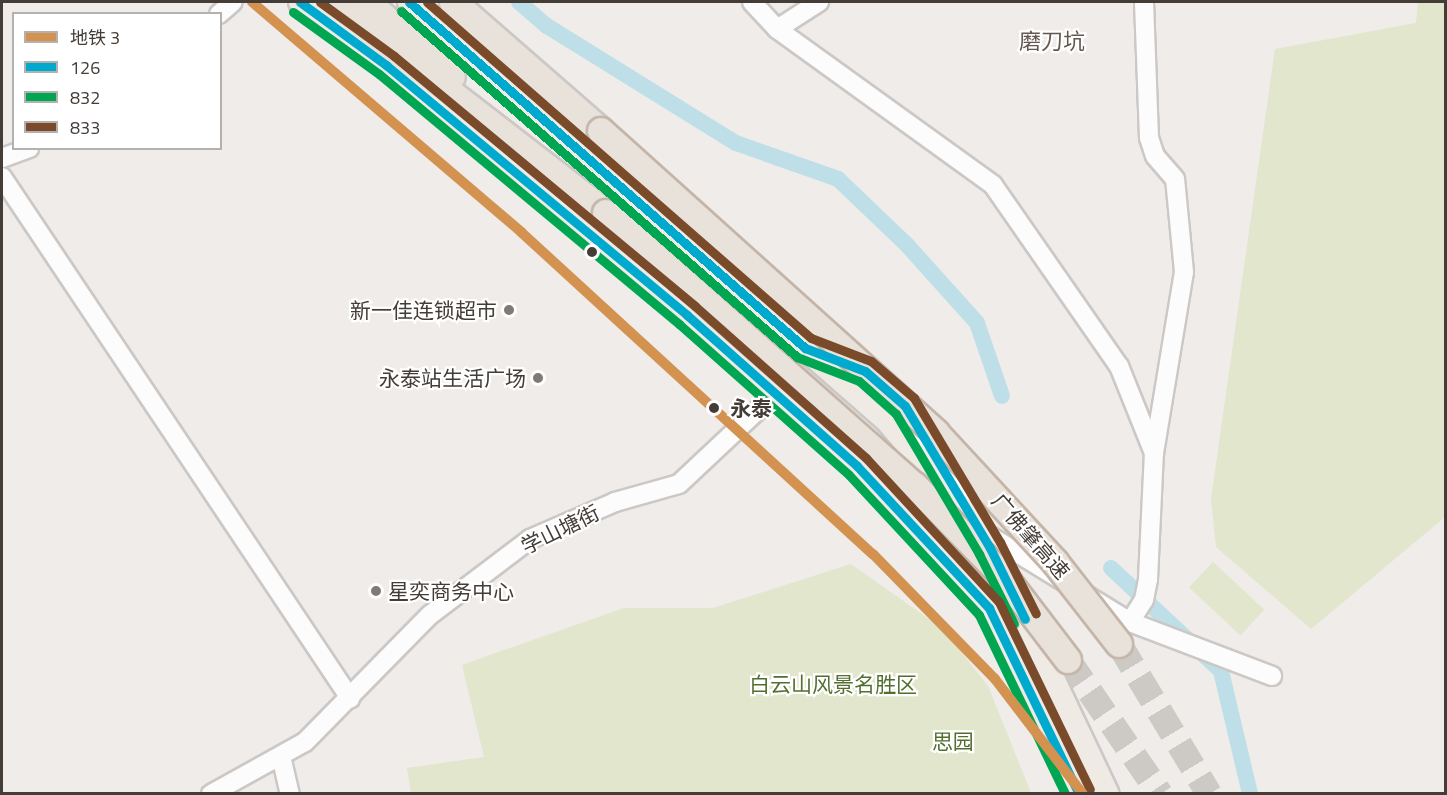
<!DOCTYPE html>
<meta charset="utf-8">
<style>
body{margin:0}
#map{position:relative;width:1447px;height:795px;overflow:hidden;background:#efece9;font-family:"Titillium Web","Noto Sans SC",sans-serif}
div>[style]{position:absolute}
.green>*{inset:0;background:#e1e6cc;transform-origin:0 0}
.canal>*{height:16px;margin:-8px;padding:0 8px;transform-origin:8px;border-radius:8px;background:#bedfe8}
.highway-tunnel>*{height:26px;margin-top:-13px;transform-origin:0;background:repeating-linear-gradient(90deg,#cdc9c5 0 26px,transparent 0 39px)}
.roads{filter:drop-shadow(2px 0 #cbc8c5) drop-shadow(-2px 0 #cbc8c5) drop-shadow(0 2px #cbc8c5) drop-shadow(0 -2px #cbc8c5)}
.minor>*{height:18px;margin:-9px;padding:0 9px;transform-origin:9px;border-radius:9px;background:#fdfcfc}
.major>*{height:22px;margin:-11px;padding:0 11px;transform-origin:11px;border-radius:11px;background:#efeae4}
.highway>*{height:26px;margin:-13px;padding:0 13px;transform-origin:13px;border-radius:13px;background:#e9e2db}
.bridges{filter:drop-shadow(2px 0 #c4b5a8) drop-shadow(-2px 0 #c4b5a8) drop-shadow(0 2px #c4b5a8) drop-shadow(0 -2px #c4b5a8)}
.highway-bridge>*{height:26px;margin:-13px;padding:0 13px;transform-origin:13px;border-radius:13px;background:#e9e2db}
.bus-1>*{height:9px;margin:-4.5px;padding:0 4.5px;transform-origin:4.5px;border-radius:4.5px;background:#00a9ce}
.bus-2>*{height:9px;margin:-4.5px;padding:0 4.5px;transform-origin:4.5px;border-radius:4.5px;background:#00a651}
.bus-3>*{height:9px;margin:-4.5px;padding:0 4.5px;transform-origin:4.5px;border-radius:4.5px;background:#7a4b2a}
.metro-1>*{height:10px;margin:-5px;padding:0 5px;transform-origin:5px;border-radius:5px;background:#d39250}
.dots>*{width:16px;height:16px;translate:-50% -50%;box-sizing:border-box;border:3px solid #fff;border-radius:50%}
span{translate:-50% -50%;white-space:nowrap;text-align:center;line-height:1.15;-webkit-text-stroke:4.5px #fff;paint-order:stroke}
.poi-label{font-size:21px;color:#443c37}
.right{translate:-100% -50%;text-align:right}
.left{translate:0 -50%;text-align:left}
.stop-label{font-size:21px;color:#443c37;font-weight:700}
.street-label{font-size:21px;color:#443c37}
.park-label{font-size:21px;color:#536f30}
.neighbourhood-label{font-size:22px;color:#65584f}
.frame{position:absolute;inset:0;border:3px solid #443c37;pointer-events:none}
.legend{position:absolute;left:12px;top:12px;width:210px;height:138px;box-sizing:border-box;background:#fff;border:2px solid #b4b1af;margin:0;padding:8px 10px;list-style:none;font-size:18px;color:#443c37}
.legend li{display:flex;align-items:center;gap:12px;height:30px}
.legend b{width:30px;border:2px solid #b4b1af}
</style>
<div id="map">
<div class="green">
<div style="clip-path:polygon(1418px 2px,1445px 2px,1445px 517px,1311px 629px,1216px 547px,1211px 499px,1275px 49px,1416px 23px)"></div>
<div style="left:1213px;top:562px;width:70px;height:35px;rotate:43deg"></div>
<div style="clip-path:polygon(851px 564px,943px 629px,988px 686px,1031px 793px,411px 793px,407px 768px,484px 757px,462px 665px,624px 608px,713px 608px)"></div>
</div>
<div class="canal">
<div style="left:519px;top:2px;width:37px;rotate:41deg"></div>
<div style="left:547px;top:26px;width:222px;rotate:31.8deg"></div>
<div style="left:736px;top:143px;width:108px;rotate:19.4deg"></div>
<div style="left:838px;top:179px;width:97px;rotate:43.7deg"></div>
<div style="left:908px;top:246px;width:103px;rotate:48.1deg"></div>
<div style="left:977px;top:323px;width:77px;rotate:71.1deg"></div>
<div style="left:1111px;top:568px;width:151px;rotate:43.1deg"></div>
<div style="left:1221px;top:671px;width:126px;rotate:76.7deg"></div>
</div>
<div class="highway-tunnel">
<div style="left:1119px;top:644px;width:175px;rotate:59deg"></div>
<div style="left:1068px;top:660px;width:163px;rotate:55.5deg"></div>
</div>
<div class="roads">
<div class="minor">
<div style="left:752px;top:2px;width:37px;rotate:47deg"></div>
<div style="left:777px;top:29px;width:266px;rotate:35.8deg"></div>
<div style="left:993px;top:185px;width:221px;rotate:55.2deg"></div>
<div style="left:1119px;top:366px;width:94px;rotate:68.1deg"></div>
<div style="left:219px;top:14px;width:18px;rotate:-41deg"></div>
<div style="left:777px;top:29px;width:50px;rotate:-32.7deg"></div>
<div style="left:2px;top:158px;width:29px;rotate:-20deg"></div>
<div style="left:2px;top:177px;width:627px;rotate:56.26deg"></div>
<div style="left:919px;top:427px;width:83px;rotate:58.8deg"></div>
<div style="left:980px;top:530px;width:176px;rotate:31.5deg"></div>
<div style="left:1130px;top:622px;width:152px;rotate:20.8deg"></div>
<div style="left:954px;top:536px;width:80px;rotate:64.1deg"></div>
<div style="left:989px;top:608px;width:29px;rotate:-12deg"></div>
<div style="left:1130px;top:622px;width:26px;rotate:-58deg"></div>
<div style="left:1144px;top:600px;width:21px;rotate:-79deg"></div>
<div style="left:1148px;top:579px;width:126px;rotate:-87.3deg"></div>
<div style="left:1154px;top:453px;width:183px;rotate:-80.6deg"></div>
<div style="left:1184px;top:272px;width:93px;rotate:-95.5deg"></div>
<div style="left:1175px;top:179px;width:30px;rotate:-131deg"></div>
<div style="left:1155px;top:156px;width:19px;rotate:-108deg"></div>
<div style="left:1149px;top:138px;width:136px;rotate:-92.1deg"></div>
<div style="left:281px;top:756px;width:39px;rotate:77deg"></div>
<div style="left:211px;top:794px;width:107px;rotate:-29deg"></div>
<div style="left:305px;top:742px;width:178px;rotate:-45.5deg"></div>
<div style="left:430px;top:615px;width:126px;rotate:-37.2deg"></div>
<div style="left:530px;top:539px;width:93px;rotate:-23.5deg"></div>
<div style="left:615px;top:502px;width:66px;rotate:-15.7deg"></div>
<div style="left:679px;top:484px;width:134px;rotate:-43.2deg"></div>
</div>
<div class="major">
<div style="left:300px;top:2px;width:107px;rotate:36.2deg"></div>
<div style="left:386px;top:65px;width:391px;rotate:39.7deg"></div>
<div style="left:687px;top:315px;width:227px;rotate:41.6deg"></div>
<div style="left:857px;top:466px;width:194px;rotate:47.1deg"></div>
<div style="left:989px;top:608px;width:207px;rotate:64.2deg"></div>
<div style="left:409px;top:2px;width:636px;rotate:41.24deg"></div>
<div style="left:887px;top:421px;width:142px;rotate:49.6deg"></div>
<div style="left:979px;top:529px;width:43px;rotate:60.4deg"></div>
<div style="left:1018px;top:604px;width:210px;rotate:64.7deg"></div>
</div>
<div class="highway">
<div style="left:333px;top:2px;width:345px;rotate:37.7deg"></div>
<div style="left:367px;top:2px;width:113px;rotate:41.4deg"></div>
<div style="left:453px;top:2px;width:196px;rotate:41.1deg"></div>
</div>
</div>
<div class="bridges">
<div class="highway-bridge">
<div style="left:601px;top:131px;width:451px;rotate:42deg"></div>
<div style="left:936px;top:433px;width:176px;rotate:47.3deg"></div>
<div style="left:1055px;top:562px;width:104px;rotate:52deg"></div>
<div style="left:606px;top:213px;width:412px;rotate:41.5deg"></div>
<div style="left:915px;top:486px;width:130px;rotate:45.6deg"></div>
<div style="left:1006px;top:579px;width:102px;rotate:52.6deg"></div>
</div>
</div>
<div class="bus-1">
<div style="left:300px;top:2px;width:107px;rotate:36.2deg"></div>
<div style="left:386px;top:65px;width:391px;rotate:39.7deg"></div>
<div style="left:687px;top:315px;width:227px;rotate:41.6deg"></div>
<div style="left:857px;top:466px;width:194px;rotate:47.1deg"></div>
<div style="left:989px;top:608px;width:207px;rotate:64.2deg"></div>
<div style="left:409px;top:2px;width:526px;rotate:41.14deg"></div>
<div style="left:805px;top:348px;width:64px;rotate:21deg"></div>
<div style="left:865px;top:371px;width:53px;rotate:41.2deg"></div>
<div style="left:905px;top:406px;width:165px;rotate:59.1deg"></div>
<div style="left:990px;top:548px;width:79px;rotate:63.8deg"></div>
</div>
<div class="bus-2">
<div style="left:401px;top:11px;width:526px;rotate:41.14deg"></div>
<div style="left:797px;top:357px;width:66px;rotate:21.2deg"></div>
<div style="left:859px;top:381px;width:50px;rotate:41.7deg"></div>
<div style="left:896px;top:414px;width:163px;rotate:59.3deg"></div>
<div style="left:979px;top:554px;width:78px;rotate:63.4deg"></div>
<div style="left:293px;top:12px;width:106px;rotate:35.8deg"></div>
<div style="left:379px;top:74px;width:391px;rotate:39.8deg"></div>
<div style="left:679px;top:324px;width:227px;rotate:41.6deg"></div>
<div style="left:849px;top:475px;width:191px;rotate:47.1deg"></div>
<div style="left:979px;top:615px;width:199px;rotate:64.3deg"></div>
</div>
<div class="bus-3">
<div style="left:320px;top:2px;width:92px;rotate:36.1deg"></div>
<div style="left:394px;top:56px;width:391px;rotate:39.7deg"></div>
<div style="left:695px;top:306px;width:229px;rotate:41.6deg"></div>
<div style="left:866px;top:458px;width:196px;rotate:47.3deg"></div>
<div style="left:999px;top:602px;width:208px;rotate:64.1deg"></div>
<div style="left:427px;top:2px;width:510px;rotate:41.19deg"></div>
<div style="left:811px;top:338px;width:64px;rotate:21deg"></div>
<div style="left:871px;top:361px;width:57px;rotate:40.7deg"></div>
<div style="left:914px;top:398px;width:168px;rotate:59.2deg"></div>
<div style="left:1000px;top:542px;width:80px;rotate:63.4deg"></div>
</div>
<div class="metro-1">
<div style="left:252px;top:2px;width:354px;rotate:40.5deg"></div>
<div style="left:521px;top:232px;width:477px;rotate:42.5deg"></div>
<div style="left:873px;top:554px;width:175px;rotate:45.7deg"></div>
<div style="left:995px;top:679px;width:145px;rotate:52.6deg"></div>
</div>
<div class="dots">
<div style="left:592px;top:252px;background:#443c37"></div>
<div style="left:509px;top:310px;background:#807a75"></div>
<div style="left:538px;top:378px;background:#807a75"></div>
<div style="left:714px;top:408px;background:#443c37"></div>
<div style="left:376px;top:591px;background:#807a75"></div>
</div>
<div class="poi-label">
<span class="right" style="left:497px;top:310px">新一佳连锁超市</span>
<span class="right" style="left:526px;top:378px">永泰站生活广场</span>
<span class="left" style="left:388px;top:591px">星奕商务中心</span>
</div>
<div class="stop-label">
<span class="left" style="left:730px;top:408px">永泰</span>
</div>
<div class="street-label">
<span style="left:560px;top:529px;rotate:-26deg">学山塘街</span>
<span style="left:1031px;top:536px;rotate:49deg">广佛肇高速</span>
</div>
<div class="park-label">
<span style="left:833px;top:684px">白云山风景名胜区</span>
<span style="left:953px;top:741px">思园</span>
</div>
<div class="neighbourhood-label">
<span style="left:1052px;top:42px">磨刀坑</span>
</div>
<div class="frame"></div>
<ul class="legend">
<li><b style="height:8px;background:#d39250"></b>地铁 3</li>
<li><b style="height:8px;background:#00a9ce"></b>126</li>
<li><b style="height:8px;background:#00a651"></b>832</li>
<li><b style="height:8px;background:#7a4b2a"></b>833</li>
</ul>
</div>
